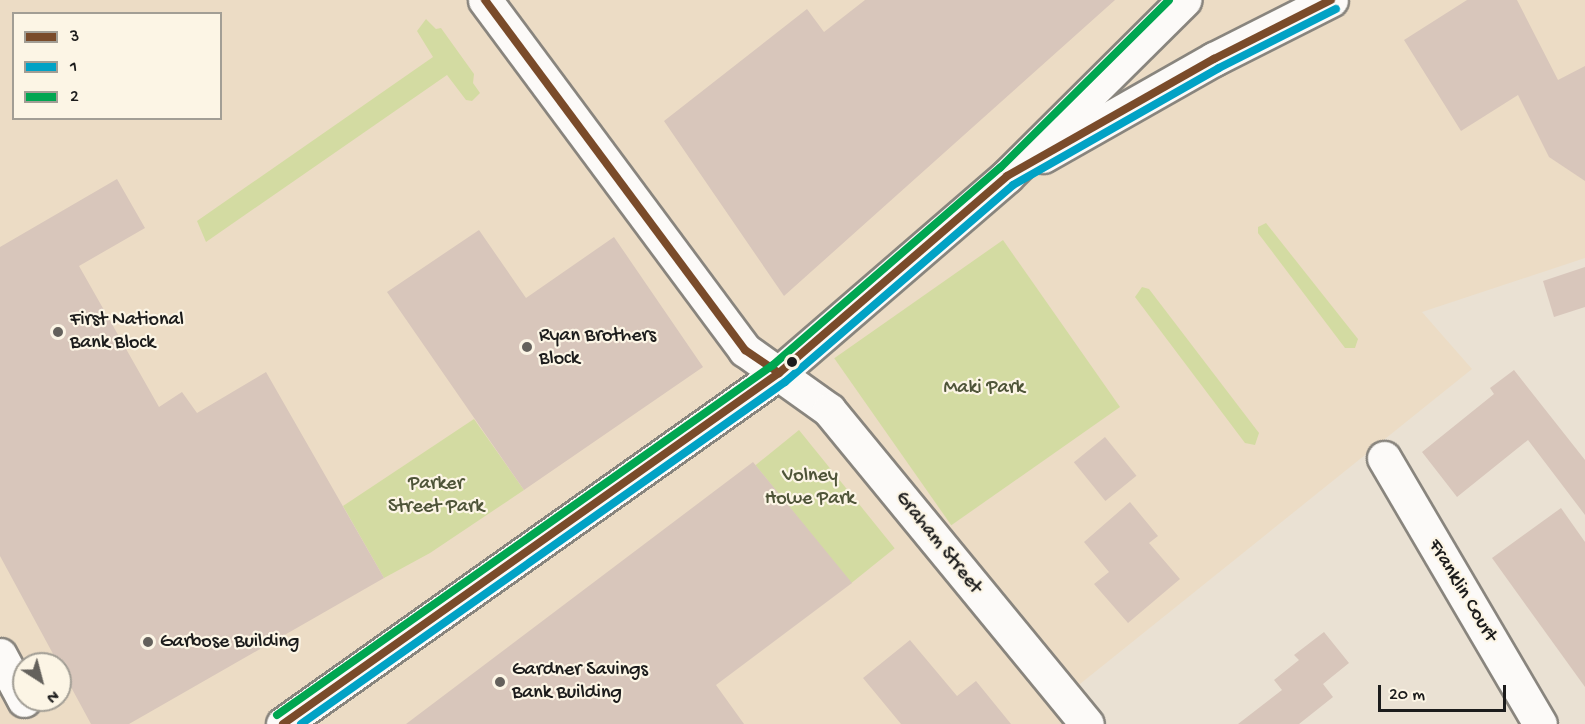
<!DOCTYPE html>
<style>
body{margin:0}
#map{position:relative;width:1585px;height:724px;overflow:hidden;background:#eae1d3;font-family:"Gochi Hand",sans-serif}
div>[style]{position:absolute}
.built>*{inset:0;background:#ecdcc5}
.green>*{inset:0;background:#d3dba2;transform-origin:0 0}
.building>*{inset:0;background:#d8c6bb;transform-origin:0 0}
.roads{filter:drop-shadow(2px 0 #89857e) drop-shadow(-2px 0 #89857e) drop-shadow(0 2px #89857e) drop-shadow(0 -2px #89857e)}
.street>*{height:33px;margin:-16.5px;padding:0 16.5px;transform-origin:16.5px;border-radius:16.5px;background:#fcfaf8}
.secondary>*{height:33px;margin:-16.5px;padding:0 16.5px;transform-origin:16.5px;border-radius:16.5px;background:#fcfaf8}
.bus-1>*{height:8px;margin:-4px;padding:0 4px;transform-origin:4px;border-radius:4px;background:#7a4b2a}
.bus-2>*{height:8px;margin:-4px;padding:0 4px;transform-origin:4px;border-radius:4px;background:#01a2c5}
.bus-3>*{height:8px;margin:-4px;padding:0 4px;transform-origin:4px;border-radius:4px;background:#00a651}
.dots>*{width:16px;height:16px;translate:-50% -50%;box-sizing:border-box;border:3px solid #fcf5e5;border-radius:50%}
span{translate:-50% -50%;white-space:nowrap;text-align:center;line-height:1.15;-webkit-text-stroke:4.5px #fcf5e5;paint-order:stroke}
.poi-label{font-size:20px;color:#1c1c1c}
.left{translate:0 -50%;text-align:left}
.park-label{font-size:20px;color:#4e5438}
.street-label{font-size:20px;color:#1c1c1c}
.legend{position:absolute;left:12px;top:12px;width:210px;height:108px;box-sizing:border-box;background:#fcf5e5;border:2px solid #a29e95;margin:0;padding:8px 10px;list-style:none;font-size:18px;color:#1c1c1c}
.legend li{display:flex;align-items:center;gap:12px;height:30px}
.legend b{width:30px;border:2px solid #a29e95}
.north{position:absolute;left:12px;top:652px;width:60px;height:60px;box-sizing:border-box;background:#fcf5e5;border:2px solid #a29e95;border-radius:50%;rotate:144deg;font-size:16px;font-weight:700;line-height:24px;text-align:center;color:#1c1c1c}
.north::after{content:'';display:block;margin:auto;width:21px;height:27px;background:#64615c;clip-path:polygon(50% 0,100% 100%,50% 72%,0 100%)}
.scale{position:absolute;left:1378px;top:685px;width:128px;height:27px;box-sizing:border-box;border:3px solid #1c1c1c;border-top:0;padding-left:8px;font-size:18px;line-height:21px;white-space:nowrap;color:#1c1c1c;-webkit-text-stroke:4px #fcf5e5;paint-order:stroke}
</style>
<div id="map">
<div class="built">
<div style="clip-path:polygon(evenodd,0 0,1585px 0,1585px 258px,1422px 312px,1472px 369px,1065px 696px,1087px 724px,0 724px,0 0,14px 14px,220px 14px,220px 118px,14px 118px,14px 14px,0 0,24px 664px,60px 664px,60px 700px,24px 700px,24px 664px)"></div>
</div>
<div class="green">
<div style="clip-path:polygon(426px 19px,436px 29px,441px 28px,474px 74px,473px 83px,480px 93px,472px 101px,466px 100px,447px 75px,206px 242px,197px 221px,433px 57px,417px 31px)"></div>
<div style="clip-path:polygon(1266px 223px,1358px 339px,1355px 348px,1345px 348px,1258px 233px,1258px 227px)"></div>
<div style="left:1003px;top:240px;width:204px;height:206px;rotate:55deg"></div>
<div style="clip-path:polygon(1142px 287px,1149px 289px,1259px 433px,1255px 445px,1245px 443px,1135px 297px)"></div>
<div style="clip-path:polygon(474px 419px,524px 490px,430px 553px,384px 578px,343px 506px)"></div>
<div style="left:799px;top:430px;width:152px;height:56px;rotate:51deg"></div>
</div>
<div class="building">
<div style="clip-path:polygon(865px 0,1115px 0,784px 296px,664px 121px,807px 9px,824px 32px)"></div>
<div style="clip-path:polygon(1467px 0,1517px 0,1558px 80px,1585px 66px,1585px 181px,1549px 157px,1518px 95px,1461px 131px,1404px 40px)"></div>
<div style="clip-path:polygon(117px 179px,145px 228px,79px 266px,159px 407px,182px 392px,197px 413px,266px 372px,384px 578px,129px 724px,91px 724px,0 556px,0 247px)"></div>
<div style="clip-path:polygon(479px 230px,526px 298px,614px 237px,703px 367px,524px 490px,387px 292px)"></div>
<div style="clip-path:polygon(1585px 267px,1585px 307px,1554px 317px,1543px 281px)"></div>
<div style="clip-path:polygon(1514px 370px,1585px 460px,1585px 515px,1528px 440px,1457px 497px,1422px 452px,1494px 394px,1490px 388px)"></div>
<div style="left:1105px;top:437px;width:50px;height:40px;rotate:51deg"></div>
<div style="clip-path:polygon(753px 462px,852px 583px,716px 685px,744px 724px,406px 724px)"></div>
<div style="clip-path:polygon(1130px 502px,1158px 536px,1149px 543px,1180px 579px,1128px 623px,1094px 584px,1109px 572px,1084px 542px)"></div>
<div style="clip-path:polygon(1561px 508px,1585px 542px,1585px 687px,1492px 558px)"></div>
<div style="clip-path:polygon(1324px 632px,1349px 663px,1323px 684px,1333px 697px,1299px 724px,1238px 724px,1282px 690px,1274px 680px,1299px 660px,1294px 655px)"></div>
<div style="clip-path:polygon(910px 640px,957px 696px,976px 681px,1011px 724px,901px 724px,863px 678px)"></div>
</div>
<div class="roads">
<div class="street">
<div style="left:485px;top:0;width:436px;rotate:53.4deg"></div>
<div style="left:745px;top:350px;width:103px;rotate:35.5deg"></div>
<div style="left:829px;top:410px;width:406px;rotate:50.6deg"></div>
<div style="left:1384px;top:458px;width:308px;rotate:59.6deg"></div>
</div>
<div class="secondary">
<div style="left:1043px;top:156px;width:197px;rotate:-29.6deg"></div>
<div style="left:1214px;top:59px;width:131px;rotate:-26.8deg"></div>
<div style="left:0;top:655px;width:51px;rotate:61.9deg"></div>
<div style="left:283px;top:724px;width:608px;rotate:-35.29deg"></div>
<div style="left:779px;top:373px;width:301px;rotate:-40.8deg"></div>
<div style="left:1007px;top:176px;width:250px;rotate:-44.8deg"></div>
</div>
</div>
<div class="bus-1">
<div style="left:485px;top:0;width:436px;rotate:53.4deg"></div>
<div style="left:745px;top:350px;width:41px;rotate:34.1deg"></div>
<div style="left:283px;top:724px;width:608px;rotate:-35.29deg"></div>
<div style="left:779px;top:373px;width:301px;rotate:-40.8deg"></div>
<div style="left:1007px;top:176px;width:238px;rotate:-29.5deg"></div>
<div style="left:1214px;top:59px;width:131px;rotate:-26.8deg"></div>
</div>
<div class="bus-2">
<div style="left:301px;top:724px;width:593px;rotate:-35.25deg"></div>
<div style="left:785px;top:382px;width:301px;rotate:-40.8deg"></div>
<div style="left:1013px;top:185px;width:237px;rotate:-29.6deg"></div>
<div style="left:1219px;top:68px;width:131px;rotate:-26.8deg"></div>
</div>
<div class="bus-3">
<div style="left:277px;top:715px;width:607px;rotate:-35.21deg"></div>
<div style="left:773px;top:365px;width:301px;rotate:-41deg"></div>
<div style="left:1000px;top:168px;width:238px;rotate:-44.8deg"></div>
</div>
<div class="dots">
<div style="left:58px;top:332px;background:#64615c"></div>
<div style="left:527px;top:347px;background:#64615c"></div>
<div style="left:792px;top:362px;background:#1c1c1c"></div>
<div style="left:148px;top:642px;background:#64615c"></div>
<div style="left:500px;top:682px;background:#64615c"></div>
</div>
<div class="poi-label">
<span class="left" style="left:70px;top:332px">First National<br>Bank Block</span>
<span class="left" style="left:539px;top:348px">Ryan Brothers<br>Block</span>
<span class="left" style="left:160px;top:642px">Garbose Building</span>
<span class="left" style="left:512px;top:682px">Gardner Savings<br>Bank Building</span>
</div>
<div class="park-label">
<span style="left:984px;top:388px">Maki Park</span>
<span style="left:810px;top:488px">Volney<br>Howe Park</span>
<span style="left:436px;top:496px">Parker<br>Street Park</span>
</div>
<div class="street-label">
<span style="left:938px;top:543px;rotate:51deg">Graham Street</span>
<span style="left:1462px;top:591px;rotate:59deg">Franklin Court</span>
</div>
<ul class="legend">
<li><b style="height:8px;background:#7a4b2a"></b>3</li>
<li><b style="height:8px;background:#01a2c5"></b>1</li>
<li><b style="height:8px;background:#00a651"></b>2</li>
</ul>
<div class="north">N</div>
<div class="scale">20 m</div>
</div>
